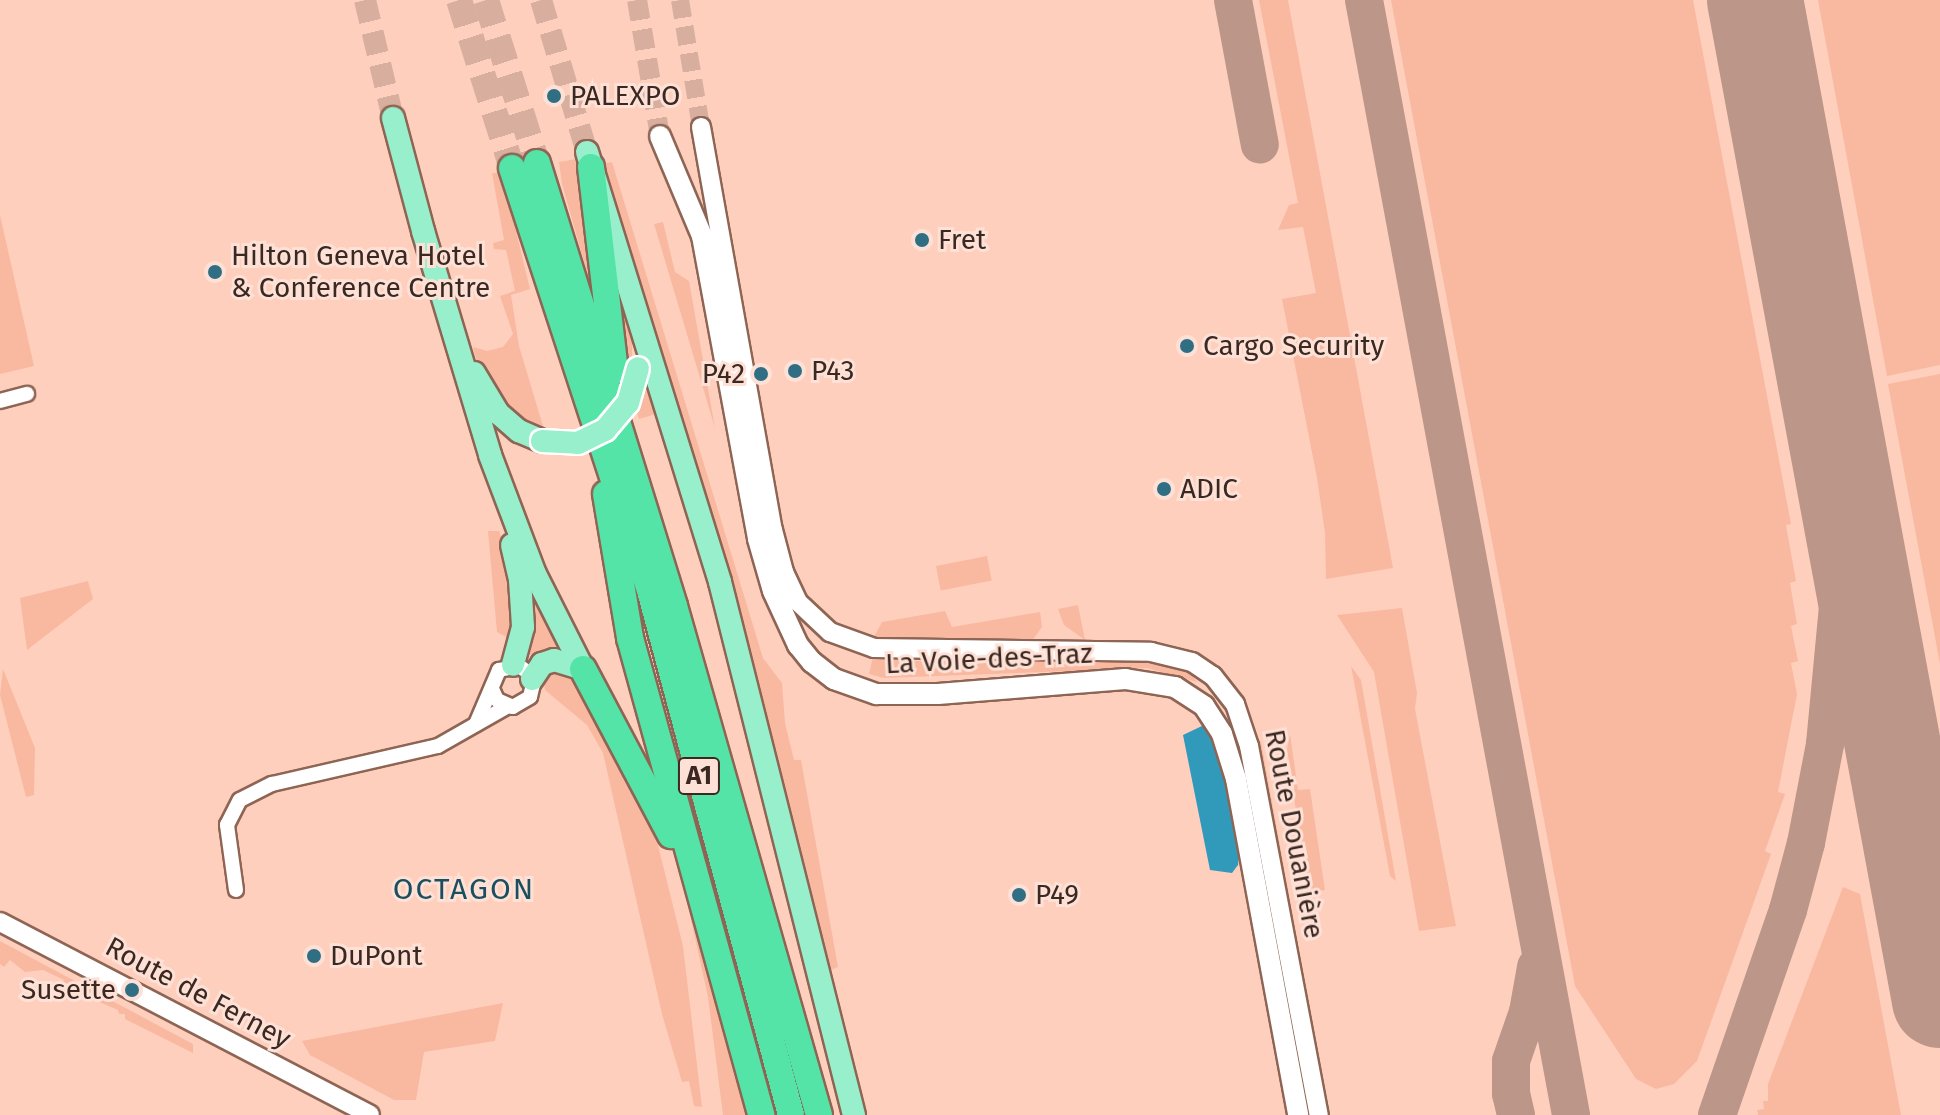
<!DOCTYPE html>
<meta charset="utf-8">
<style>
body{margin:0}
#map{position:relative;width:1940px;height:1115px;overflow:hidden;background:#ffcfbd;font-family:"Fira Sans",sans-serif}
div>[style]{position:absolute}
.green>*{inset:0;background:#f8b9a0;transform-origin:0 0}
.water>*{inset:0;background:#319aba}
.taxiway>*{height:38px;margin:-19px;padding:0 19px;transform-origin:19px;border-radius:19px;background:#bc9688}
.runway>*{height:96px;margin:-48px;padding:0 48px;transform-origin:48px;border-radius:48px;background:#bc9688}
.tertiary-tunnel>*{height:18px;margin-top:-9px;transform-origin:0;background:repeating-linear-gradient(90deg,#d8ae9e 0 18px,transparent 0 27px)}
.secondary-tunnel>*{height:20px;margin-top:-10px;transform-origin:0;background:repeating-linear-gradient(90deg,#d8ae9e 0 20px,transparent 0 30px)}
.primary-tunnel>*{height:22px;margin-top:-11px;transform-origin:0;background:repeating-linear-gradient(90deg,#d8ae9e 0 22px,transparent 0 33px)}
.motorway-tunnel>*{height:26px;margin-top:-13px;transform-origin:0;background:repeating-linear-gradient(90deg,#d8ae9e 0 26px,transparent 0 39px)}
.roads{filter:drop-shadow(2px 0 #8e6554) drop-shadow(-2px 0 #8e6554) drop-shadow(0 2px #8e6554) drop-shadow(0 -2px #8e6554)}
.minor>*{height:14px;margin:-7px;padding:0 7px;transform-origin:7px;border-radius:7px;background:#fff}
.tertiary>*{height:18px;margin:-9px;padding:0 9px;transform-origin:9px;border-radius:9px;background:#fff}
.secondary>*{height:20px;margin:-10px;padding:0 10px;transform-origin:10px;border-radius:10px;background:#fff}
.primary>*{height:22px;margin:-11px;padding:0 11px;transform-origin:11px;border-radius:11px;background:#98efcb}
.motorway>*{height:26px;margin:-13px;padding:0 13px;transform-origin:13px;border-radius:13px;background:#54e4a8}
.bridges{filter:drop-shadow(2px 0 #fff) drop-shadow(-2px 0 #fff) drop-shadow(0 2px #fff) drop-shadow(0 -2px #fff)}
.primary-bridge>*{height:22px;margin:-11px;padding:0 11px;transform-origin:11px;border-radius:11px;background:#98efcb}
.dots>*{width:22px;height:22px;translate:-50% -50%;box-sizing:border-box;border:4px solid #fee1d6;border-radius:50%}
span{translate:-50% -50%;white-space:nowrap;text-align:center;line-height:1.15;-webkit-text-stroke:6px #fee1d6;paint-order:stroke}
.shield-label span{padding:2px 6px;background:#fee1d6;border:2px solid;border-radius:6px;-webkit-text-stroke-width:0}
.shield-label{font-size:26px;color:#3a2821;font-weight:700}
.poi-label{font-size:28px;color:#3a2821}
.left{translate:0 -50%;text-align:left}
.right{translate:-100% -50%;text-align:right}
.street-label{font-size:28px;color:#3a2821}
.neighbourhood-label{font-size:30px;color:#1b4f5f;letter-spacing:2px}
</style>
<div id="map">
<div class="green">
<div style="clip-path:polygon(1259px 0,1288px 0,1393px 568px,1326px 579px,1325px 533px,1317px 478px,1282px 299px,1316px 293px,1303px 227px,1278px 230px,1289px 205px,1298px 203px)"></div>
<div style="clip-path:polygon(1391px 0,1693px 0,1791px 524px,1786px 525px,1796px 581px,1790px 583px,1797px 624px,1791px 626px,1798px 661px,1791px 663px,1797px 694px,1778px 792px,1785px 794px,1765px 851px,1771px 854px,1697px 1061px,1674px 1084px,1656px 1089px,1636px 1079px,1575px 986px)"></div>
<div style="clip-path:polygon(1818px 0,1940px 0,1940px 365px,1887px 376px)"></div>
<div style="clip-path:polygon(576px 159px,583px 187px,604px 332px,562px 184px,559px 162px)"></div>
<div style="clip-path:polygon(612px 162px,763px 658px,782px 683px,785px 723px,794px 760px,801px 760px,838px 967px,828px 971px,602px 164px)"></div>
<div style="clip-path:polygon(492px 173px,502px 173px,530px 289px,511px 295px,519px 346px,546px 436px,510px 417px,478px 366px,473px 347px,487px 351px,503px 347px,513px 334px,500px 296px,515px 291px,506px 250px,494px 249px,493px 243px,504px 240px)"></div>
<div style="clip-path:polygon(0 215px,34px 366px,0 374px)"></div>
<div style="clip-path:polygon(603px 215px,632px 339px,632px 364px,626px 392px)"></div>
<div style="clip-path:polygon(663px 222px,675px 272px,689px 281px,715px 428px,654px 224px)"></div>
<div style="clip-path:polygon(1940px 374px,1940px 664px,1888px 384px)"></div>
<div style="clip-path:polygon(645px 379px,656px 414px,639px 419px,635px 407px)"></div>
<div style="clip-path:polygon(488px 531px,499px 531px,513px 569px,520px 611px,510px 639px,497px 632px)"></div>
<div style="left:987px;top:556px;width:25px;height:52px;rotate:79deg"></div>
<div style="clip-path:polygon(527px 573px,564px 650px,536px 660px,524px 648px)"></div>
<div style="clip-path:polygon(88px 581px,93px 599px,27px 650px,20px 598px)"></div>
<div style="clip-path:polygon(1078px 605px,1085px 640px,1064px 625px,1058px 609px)"></div>
<div style="clip-path:polygon(1402px 608px,1417px 693px,1415px 709px,1456px 926px,1419px 931px,1374px 672px,1337px 615px)"></div>
<div style="clip-path:polygon(945px 611px,952px 627px,1040px 612px,1042px 627px,1032px 641px,874px 637px,882px 622px)"></div>
<div style="clip-path:polygon(873px 657px,910px 661px,1133px 661px,1172px 667px,1191px 674px,1197px 682px,1147px 668px,884px 678px,869px 674px)"></div>
<div style="clip-path:polygon(1351px 666px,1361px 680px,1396px 881px,1390px 876px)"></div>
<div style="clip-path:polygon(3px 669px,35px 748px,34px 795px,26px 797px,0 695px)"></div>
<div style="clip-path:polygon(548px 669px,574px 672px,654px 829px,683px 946px,702px 1107px,694px 1106px,689px 1081px,682px 1082px,662px 1014px,603px 753px,587px 725px,545px 690px,543px 680px)"></div>
<div style="clip-path:polygon(1290px 734px,1298px 790px,1310px 789px,1325px 890px,1308px 893px,1287px 749px)"></div>
<div style="clip-path:polygon(1261px 741px,1329px 1115px,1258px 742px)"></div>
<div style="clip-path:polygon(1843px 887px,1860px 894px,1901px 1115px,1758px 1115px,1757px 1110px,1764px 1109px,1763px 1101px,1768px 1101px,1768px 1084px)"></div>
<div style="clip-path:polygon(686px 897px,748px 1115px,723px 1115px,708px 997px)"></div>
<div style="clip-path:polygon(0 941px,193px 1044px,193px 1053px,125px 1019px,125px 1014px,119px 1014px,118px 1010px,71px 990px,70px 1000px,58px 1000px,58px 987px,64px 980px,43px 970px,25px 972px,10px 960px,4px 967px,0 964px)"></div>
<div style="clip-path:polygon(503px 1003px,495px 1041px,424px 1052px,416px 1100px,394px 1100px,310px 1055px,302px 1041px)"></div>
</div>
<div class="water">
<div style="clip-path:polygon(1204px 725px,1217px 749px,1229px 790px,1240px 849px,1238px 865px,1232px 873px,1210px 870px,1183px 735px)"></div>
</div>
<div class="taxiway">
<div style="left:1233px;top:0;width:147px;rotate:79.5deg"></div>
<div style="left:1364px;top:0;width:1134px;rotate:79.48deg"></div>
<div style="left:1516px;top:1115px;width:22px;rotate:-103deg"></div>
<div style="left:1511px;top:1094px;width:33px;rotate:-90deg"></div>
<div style="left:1511px;top:1061px;width:52px;rotate:-70.9deg"></div>
<div style="left:1528px;top:1012px;width:46px;rotate:-79.9deg"></div>
<div style="left:1717px;top:1115px;width:217px;rotate:-70.9deg"></div>
<div style="left:1788px;top:910px;width:69px;rotate:-75deg"></div>
<div style="left:1806px;top:843px;width:101px;rotate:-79.1deg"></div>
<div style="left:1825px;top:744px;width:138px;rotate:-84.6deg"></div>
<div style="left:1838px;top:607px;width:112px;rotate:-90.5deg"></div>
<div style="left:1837px;top:495px;width:104px;rotate:-95.5deg"></div>
<div style="left:1827px;top:391px;width:241px;rotate:-100.3deg"></div>
</div>
<div class="runway">
<div style="left:1755px;top:0;width:1017px;rotate:79.52deg"></div>
</div>
<div class="tertiary-tunnel">
<div style="left:680px;top:0;width:129px;rotate:80.6deg"></div>
</div>
<div class="secondary-tunnel">
<div style="left:637px;top:0;width:138px;rotate:80.4deg"></div>
</div>
<div class="primary-tunnel">
<div style="left:365px;top:0;width:121px;rotate:76.7deg"></div>
<div style="left:541px;top:0;width:159px;rotate:73.2deg"></div>
</div>
<div class="motorway-tunnel">
<div style="left:459px;top:0;width:176px;rotate:72.5deg"></div>
<div style="left:486px;top:0;width:171px;rotate:72.6deg"></div>
</div>
<div class="roads">
<div class="minor">
<div style="left:0;top:401px;width:28px;rotate:-15deg"></div>
<div style="left:476px;top:724px;width:59px;rotate:-66.9deg"></div>
<div style="left:499px;top:670px;width:20px;rotate:-11deg"></div>
<div style="left:519px;top:666px;width:12px;rotate:35deg"></div>
<div style="left:529px;top:673px;width:12px;rotate:70deg"></div>
<div style="left:533px;top:684px;width:13px;rotate:103deg"></div>
<div style="left:530px;top:697px;width:20px;rotate:150deg"></div>
<div style="left:513px;top:707px;width:17px;rotate:-156deg"></div>
<div style="left:497px;top:700px;width:12px;rotate:-114deg"></div>
<div style="left:236px;top:890px;width:66px;rotate:-97.9deg"></div>
<div style="left:227px;top:825px;width:28px;rotate:-63deg"></div>
<div style="left:240px;top:800px;width:36px;rotate:-27deg"></div>
<div style="left:272px;top:784px;width:170px;rotate:-12.9deg"></div>
<div style="left:438px;top:746px;width:81px;rotate:-29.7deg"></div>
</div>
<div class="tertiary">
<div style="left:701px;top:127px;width:409px;rotate:79.9deg"></div>
<div style="left:773px;top:530px;width:43px;rotate:75.3deg"></div>
<div style="left:784px;top:572px;width:33px;rotate:65deg"></div>
<div style="left:798px;top:602px;width:44px;rotate:43.2deg"></div>
<div style="left:830px;top:632px;width:47px;rotate:20deg"></div>
<div style="left:874px;top:648px;width:277px;rotate:0.8deg"></div>
<div style="left:1151px;top:652px;width:42px;rotate:13.7deg"></div>
<div style="left:1192px;top:662px;width:25px;rotate:34deg"></div>
<div style="left:1213px;top:676px;width:36px;rotate:52deg"></div>
<div style="left:1235px;top:704px;width:44px;rotate:71.6deg"></div>
<div style="left:1249px;top:746px;width:376px;rotate:79.3deg"></div>
<div style="left:0;top:922px;width:417px;rotate:27.5deg"></div>
</div>
<div class="secondary">
<div style="left:660px;top:136px;width:108px;rotate:67.2deg"></div>
<div style="left:702px;top:236px;width:308px;rotate:79.5deg"></div>
<div style="left:758px;top:539px;width:54px;rotate:73.9deg"></div>
<div style="left:773px;top:591px;width:60px;rotate:65.2deg"></div>
<div style="left:798px;top:645px;width:22px;rotate:51deg"></div>
<div style="left:812px;top:662px;width:28px;rotate:38deg"></div>
<div style="left:834px;top:679px;width:45px;rotate:19.7deg"></div>
<div style="left:876px;top:694px;width:62px"></div>
<div style="left:938px;top:694px;width:188px;rotate:-4.6deg"></div>
<div style="left:1125px;top:679px;width:51px;rotate:9.1deg"></div>
<div style="left:1175px;top:687px;width:35px;rotate:33deg"></div>
<div style="left:1204px;top:706px;width:33px;rotate:57deg"></div>
<div style="left:1222px;top:734px;width:47px;rotate:72.7deg"></div>
<div style="left:1236px;top:779px;width:342px;rotate:79.5deg"></div>
</div>
<div class="primary">
<div style="left:393px;top:118px;width:117px;rotate:75.1deg"></div>
<div style="left:423px;top:231px;width:234px;rotate:73.3deg"></div>
<div style="left:490px;top:455px;width:127px;rotate:69.3deg"></div>
<div style="left:535px;top:574px;width:106px;rotate:63.2deg"></div>
<div style="left:587px;top:152px;width:450px;rotate:72.8deg"></div>
<div style="left:720px;top:582px;width:550px;rotate:75.89deg"></div>
<div style="left:474px;top:373px;width:47px;rotate:59deg"></div>
<div style="left:498px;top:413px;width:28px;rotate:41deg"></div>
<div style="left:519px;top:431px;width:25px;rotate:23deg"></div>
<div style="left:512px;top:545px;width:36px;rotate:77deg"></div>
<div style="left:520px;top:580px;width:47px;rotate:86.3deg"></div>
<div style="left:523px;top:627px;width:39px;rotate:105deg"></div>
<div style="left:532px;top:679px;width:18px;rotate:-56deg"></div>
<div style="left:542px;top:664px;width:13px;rotate:-18deg"></div>
<div style="left:554px;top:660px;width:30px;rotate:17deg"></div>
</div>
<div class="motorway">
<div style="left:537px;top:163px;width:464px;rotate:72.8deg"></div>
<div style="left:674px;top:606px;width:529px;rotate:74.1deg"></div>
<div style="left:591px;top:167px;width:205px;rotate:83.3deg"></div>
<div style="left:512px;top:168px;width:448px;rotate:71.9deg"></div>
<div style="left:651px;top:594px;width:539px;rotate:74.96deg"></div>
<div style="left:606px;top:494px;width:146px;rotate:80.5deg"></div>
<div style="left:630px;top:638px;width:495px;rotate:74.6deg"></div>
<div style="left:583px;top:669px;width:188px;rotate:62.1deg"></div>
</div>
</div>
<div class="bridges">
<div class="primary-bridge">
<div style="left:542px;top:441px;width:36px;rotate:3deg"></div>
<div style="left:578px;top:443px;width:30px;rotate:-26deg"></div>
<div style="left:605px;top:430px;width:35px;rotate:-50deg"></div>
<div style="left:628px;top:403px;width:36px;rotate:-74deg"></div>
</div>
</div>
<div class="dots">
<div style="left:554px;top:96px;background:#2f6e83"></div>
<div style="left:922px;top:240px;background:#2f6e83"></div>
<div style="left:215px;top:272px;background:#2f6e83"></div>
<div style="left:1187px;top:346px;background:#2f6e83"></div>
<div style="left:795px;top:371px;background:#2f6e83"></div>
<div style="left:761px;top:374px;background:#2f6e83"></div>
<div style="left:1164px;top:489px;background:#2f6e83"></div>
<div style="left:1019px;top:895px;background:#2f6e83"></div>
<div style="left:314px;top:956px;background:#2f6e83"></div>
<div style="left:132px;top:990px;background:#2f6e83"></div>
</div>
<div class="shield-label">
<span style="left:699px;top:776px">A1</span>
</div>
<div class="poi-label">
<span class="left" style="left:570px;top:96px">PALEXPO</span>
<span class="left" style="left:938px;top:240px">Fret</span>
<span class="left" style="left:231px;top:272px">Hilton Geneva Hotel<br>&amp; Conference Centre</span>
<span class="left" style="left:1203px;top:346px">Cargo Security</span>
<span class="left" style="left:811px;top:371px">P43</span>
<span class="right" style="left:745px;top:374px">P42</span>
<span class="left" style="left:1180px;top:489px">ADIC</span>
<span class="left" style="left:1035px;top:895px">P49</span>
<span class="left" style="left:330px;top:956px">DuPont</span>
<span class="right" style="left:116px;top:990px">Susette</span>
</div>
<div class="street-label">
<span style="left:989px;top:659px;rotate:-3deg">La Voie-des-Traz</span>
<span style="left:1294px;top:834px;rotate:79deg">Route Douanière</span>
<span style="left:198px;top:993px;rotate:28deg">Route de Ferney</span>
</div>
<div class="neighbourhood-label">
<span style="left:464px;top:889px">OCTAGON</span>
</div>
</div>
